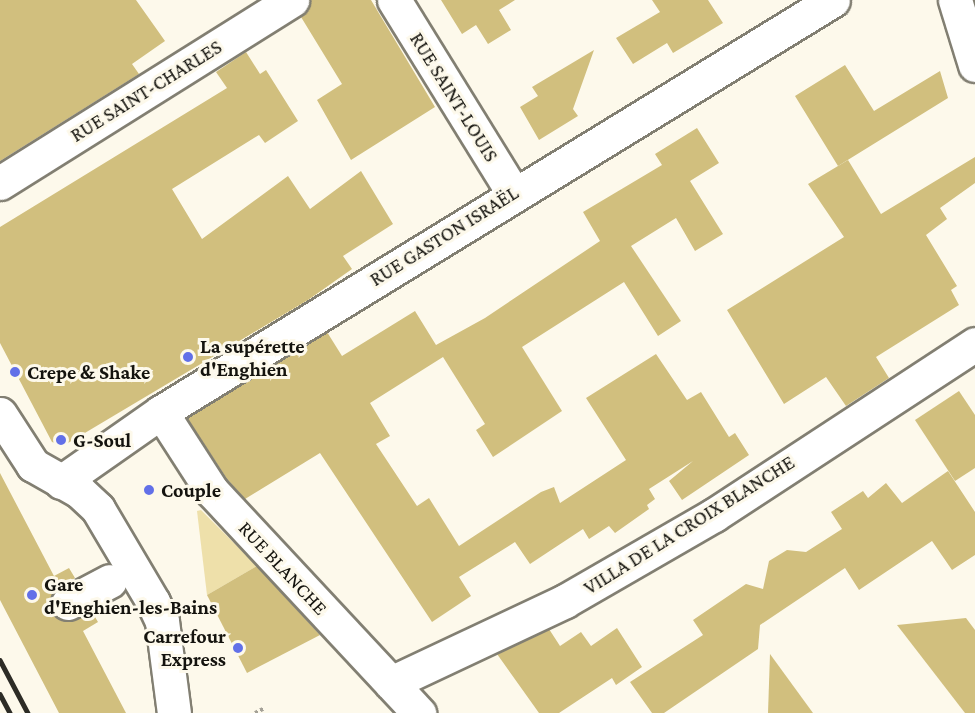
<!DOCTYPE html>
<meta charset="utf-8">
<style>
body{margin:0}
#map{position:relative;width:975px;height:713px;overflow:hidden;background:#fdf9eb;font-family:"Crimson Pro",serif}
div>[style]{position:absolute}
.green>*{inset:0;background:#eee0aa}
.building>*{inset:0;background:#d1bf7e}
.path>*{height:4px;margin-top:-2px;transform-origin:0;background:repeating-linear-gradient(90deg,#a4a197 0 3px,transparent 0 6px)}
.roads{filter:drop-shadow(2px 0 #827f72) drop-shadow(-2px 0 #827f72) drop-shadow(0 2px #827f72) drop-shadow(0 -2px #827f72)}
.minor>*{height:33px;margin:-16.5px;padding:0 16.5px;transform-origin:16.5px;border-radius:16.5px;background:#fff}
.major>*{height:33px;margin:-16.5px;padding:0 16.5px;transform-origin:16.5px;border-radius:16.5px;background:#fff}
.rail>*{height:4.5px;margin:-2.25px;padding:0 2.25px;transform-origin:2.25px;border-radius:2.25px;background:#2d2c26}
.dots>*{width:16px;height:16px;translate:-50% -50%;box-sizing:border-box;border:3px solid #fdf9eb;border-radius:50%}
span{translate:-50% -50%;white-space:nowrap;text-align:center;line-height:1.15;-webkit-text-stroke:6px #fdf9eb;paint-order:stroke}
.street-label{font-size:20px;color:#14130e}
.poi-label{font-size:20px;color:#14130e;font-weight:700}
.left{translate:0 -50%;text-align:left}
.right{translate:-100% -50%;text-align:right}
</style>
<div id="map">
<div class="green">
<div style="clip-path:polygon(201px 510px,257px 566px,207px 595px,197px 511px)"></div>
</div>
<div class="building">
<div style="clip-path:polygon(0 0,136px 0,165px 41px,132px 64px,139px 74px,0 161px)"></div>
<div style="clip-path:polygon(311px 0,371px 0,435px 107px,351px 160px,317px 100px,342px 84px,301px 17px)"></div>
<div style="clip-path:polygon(441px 0,515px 0,499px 10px,511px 30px,488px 44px,476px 25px,462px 34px)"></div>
<div style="clip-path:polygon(652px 0,708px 0,723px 23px,673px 53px,667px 43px,633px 64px,616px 38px,660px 12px)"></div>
<div style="clip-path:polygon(594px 50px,573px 109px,578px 116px,539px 140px,520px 107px,538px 96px,532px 87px)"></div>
<div style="clip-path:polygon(246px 52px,260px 74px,266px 70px,298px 121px,265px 143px,259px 135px,172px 189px,202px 239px,288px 176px,310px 209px,361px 171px,393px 224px,343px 256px,352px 269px,308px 300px,63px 446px,52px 442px,0 343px,0 227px,227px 88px,216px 72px)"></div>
<div style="clip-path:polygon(845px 65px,874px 111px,940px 71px,948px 98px,838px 166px,795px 96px)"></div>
<div style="clip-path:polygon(697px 128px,719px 163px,690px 181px,723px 234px,695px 251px,676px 218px,631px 246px,681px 321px,658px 336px,624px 282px,522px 347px,562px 411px,493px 457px,476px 430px,485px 424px,443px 357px,370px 403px,390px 436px,376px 444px,417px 506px,429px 498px,459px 546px,541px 492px,554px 487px,560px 503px,626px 460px,586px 398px,656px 354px,687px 400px,701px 392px,729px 437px,735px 433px,749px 455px,682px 500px,669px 481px,693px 461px,649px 489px,655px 499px,647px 505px,649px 509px,615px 533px,609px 526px,589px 539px,583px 529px,530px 564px,515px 542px,459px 577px,471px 596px,432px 622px,320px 453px,245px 499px,227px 479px,187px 418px,327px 332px,342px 356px,415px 311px,436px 345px,485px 318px,600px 241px,583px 212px,662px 165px,655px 154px)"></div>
<div style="clip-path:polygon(975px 157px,975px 183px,940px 208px,947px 219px,926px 235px,957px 286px,951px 290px,959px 305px,876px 357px,889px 378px,846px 406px,826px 377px,784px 404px,727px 310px,844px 237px,808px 184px,848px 160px,881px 214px)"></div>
<div style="clip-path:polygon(959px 391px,975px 415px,975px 468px,955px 481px,915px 420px)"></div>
<div style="clip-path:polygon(948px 471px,975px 512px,975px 555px,952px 570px,932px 541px,859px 590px,845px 568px,760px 625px,758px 649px,664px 713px,652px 713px,630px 682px,703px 635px,693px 620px,746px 584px,763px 589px,769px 561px,787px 550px,806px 552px,842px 529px,831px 512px,863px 491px,868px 498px,886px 483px,902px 503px)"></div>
<div style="clip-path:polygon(0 473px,54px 576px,69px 568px,75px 578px,53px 593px,52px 612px,68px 622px,92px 612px,98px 622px,83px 631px,126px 713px,59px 713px,0 600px)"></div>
<div style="clip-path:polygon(257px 566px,320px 635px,247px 673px,207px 595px)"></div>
<div style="clip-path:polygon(966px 618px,975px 630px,975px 713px,965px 713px,897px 625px)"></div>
<div style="clip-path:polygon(617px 628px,642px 667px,616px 685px,612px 678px,559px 713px,539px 713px,497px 654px,549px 629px,560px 646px,581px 632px,591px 646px)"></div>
<div style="clip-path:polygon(770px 654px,813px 713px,768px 713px)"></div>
</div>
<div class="path">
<div style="left:255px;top:713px;width:11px;rotate:-27deg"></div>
</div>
<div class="roads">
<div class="minor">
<div style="left:394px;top:0;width:227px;rotate:58.3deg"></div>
<div style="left:0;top:183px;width:345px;rotate:-32.1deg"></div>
<div style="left:161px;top:412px;width:94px;rotate:57.2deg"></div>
<div style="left:212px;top:491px;width:304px;rotate:47deg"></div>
<div style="left:0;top:414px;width:61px;rotate:57.1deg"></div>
<div style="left:33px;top:465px;width:53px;rotate:29.5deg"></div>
<div style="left:79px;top:491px;width:26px;rotate:43deg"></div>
<div style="left:98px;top:509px;width:108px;rotate:59.4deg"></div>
<div style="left:153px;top:602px;width:21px;rotate:65deg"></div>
<div style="left:162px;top:621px;width:93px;rotate:82.6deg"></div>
<div style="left:61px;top:482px;width:122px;rotate:-35deg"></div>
<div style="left:161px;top:412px;width:788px;rotate:-31.51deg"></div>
<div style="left:68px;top:603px;width:47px;rotate:-27.6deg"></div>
<div style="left:391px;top:683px;width:192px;rotate:-25.2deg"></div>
<div style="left:565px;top:601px;width:172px;rotate:-30deg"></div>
<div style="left:714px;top:515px;width:312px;rotate:-33.2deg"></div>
</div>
<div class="major">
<div style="left:955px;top:0;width:68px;rotate:72.9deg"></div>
</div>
</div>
<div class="rail">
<div style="left:0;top:660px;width:60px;rotate:62.2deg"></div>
<div style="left:0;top:694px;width:21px;rotate:62deg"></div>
</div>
<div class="dots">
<div style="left:188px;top:357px;background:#6270e8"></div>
<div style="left:15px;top:372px;background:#6270e8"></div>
<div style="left:61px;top:440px;background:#6270e8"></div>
<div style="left:149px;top:490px;background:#6270e8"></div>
<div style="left:32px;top:595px;background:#6270e8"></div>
<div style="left:238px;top:648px;background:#6270e8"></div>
</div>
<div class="street-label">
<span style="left:146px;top:91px;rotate:-32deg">RUE SAINT-CHARLES</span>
<span style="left:454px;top:97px;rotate:58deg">RUE SAINT-LOUIS</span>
<span style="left:444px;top:236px;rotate:-32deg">RUE GASTON ISRAËL</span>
<span style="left:689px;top:525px;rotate:-32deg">VILLA DE LA CROIX BLANCHE</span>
<span style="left:283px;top:568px;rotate:47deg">RUE BLANCHE</span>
</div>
<div class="poi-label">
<span class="left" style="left:200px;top:358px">La supérette<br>d'Enghien</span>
<span class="left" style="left:27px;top:372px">Crepe &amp; Shake</span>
<span class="left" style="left:73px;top:440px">G-Soul</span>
<span class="left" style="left:161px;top:490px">Couple</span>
<span class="left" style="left:44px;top:596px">Gare<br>d'Enghien-les-Bains</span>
<span class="right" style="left:226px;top:648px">Carrefour<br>Express</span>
</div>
</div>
